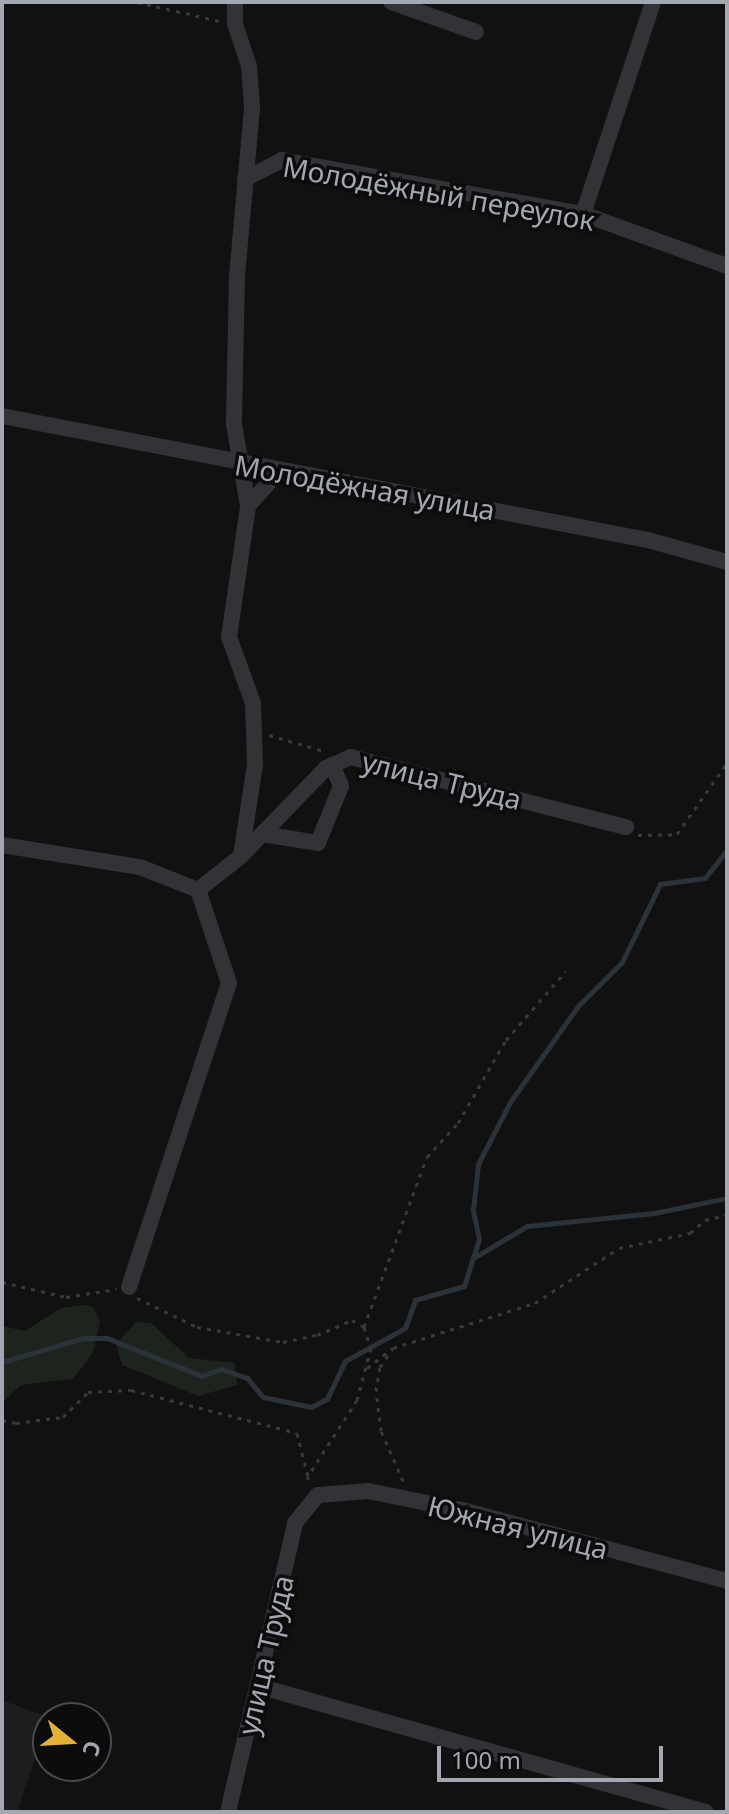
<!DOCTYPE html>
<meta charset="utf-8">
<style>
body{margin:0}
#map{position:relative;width:729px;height:1814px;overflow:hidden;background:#111112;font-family:"Noto Sans",sans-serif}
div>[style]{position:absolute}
.built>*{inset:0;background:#1d1d1f}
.green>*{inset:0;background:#1d241e}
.stream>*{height:5px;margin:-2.5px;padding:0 2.5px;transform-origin:2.5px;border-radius:2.5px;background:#2b3239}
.path>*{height:3px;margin-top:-1.5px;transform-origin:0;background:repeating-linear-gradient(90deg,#38393d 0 4px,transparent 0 10px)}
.minor>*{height:16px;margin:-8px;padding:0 8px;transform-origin:8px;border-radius:8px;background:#323237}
span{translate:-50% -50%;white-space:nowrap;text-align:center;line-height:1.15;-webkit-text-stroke:7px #0c0c0d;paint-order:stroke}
.street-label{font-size:28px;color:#a3a7b2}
.frame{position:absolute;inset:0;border:4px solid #a3a7b2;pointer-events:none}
.north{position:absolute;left:32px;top:1702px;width:80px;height:80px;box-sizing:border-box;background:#0c0c0d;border:2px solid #484a4f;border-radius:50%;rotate:108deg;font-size:22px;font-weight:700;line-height:32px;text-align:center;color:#a3a7b2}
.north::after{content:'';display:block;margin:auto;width:28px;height:36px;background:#e3b137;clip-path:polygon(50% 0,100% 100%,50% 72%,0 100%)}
.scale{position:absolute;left:437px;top:1746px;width:226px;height:36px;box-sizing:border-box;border:4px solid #a3a7b2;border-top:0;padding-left:10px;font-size:24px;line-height:28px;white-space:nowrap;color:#a3a7b2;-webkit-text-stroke:6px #0c0c0d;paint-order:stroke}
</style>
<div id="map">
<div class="built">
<div style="clip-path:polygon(2px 1700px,49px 1718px,17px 1812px,2px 1812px)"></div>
</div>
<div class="green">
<div style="clip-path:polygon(86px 1305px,93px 1307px,100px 1321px,93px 1352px,84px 1365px,72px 1379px,21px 1385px,2px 1403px,2px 1326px,25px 1331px,61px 1308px)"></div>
<div style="clip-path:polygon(136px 1322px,151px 1323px,189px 1358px,235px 1363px,237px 1385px,198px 1396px,122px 1365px,116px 1344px)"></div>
</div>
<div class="stream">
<div style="left:475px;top:1257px;width:61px;rotate:-30.8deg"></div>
<div style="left:527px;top:1226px;width:128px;rotate:-5.8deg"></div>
<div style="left:654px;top:1213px;width:75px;rotate:-11.6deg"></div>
<div style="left:2px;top:1362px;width:84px;rotate:-16.5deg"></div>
<div style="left:83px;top:1338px;width:24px"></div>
<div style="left:107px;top:1338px;width:102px;rotate:21.8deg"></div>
<div style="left:202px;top:1376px;width:20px;rotate:-20deg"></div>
<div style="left:221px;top:1369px;width:28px;rotate:19deg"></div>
<div style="left:247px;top:1378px;width:25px;rotate:50deg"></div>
<div style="left:263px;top:1397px;width:49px;rotate:11.8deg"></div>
<div style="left:311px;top:1407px;width:18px;rotate:-27deg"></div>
<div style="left:327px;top:1399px;width:42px;rotate:-64.7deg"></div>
<div style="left:345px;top:1361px;width:68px;rotate:-28.8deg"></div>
<div style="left:405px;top:1328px;width:30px;rotate:-70deg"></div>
<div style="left:415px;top:1300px;width:51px;rotate:-15.9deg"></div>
<div style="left:464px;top:1286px;width:49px;rotate:-72.3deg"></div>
<div style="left:479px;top:1239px;width:30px;rotate:-102deg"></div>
<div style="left:473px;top:1210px;width:46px;rotate:-83.8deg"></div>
<div style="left:478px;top:1164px;width:70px;rotate:-62.7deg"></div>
<div style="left:510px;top:1102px;width:118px;rotate:-54.7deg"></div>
<div style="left:578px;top:1006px;width:62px;rotate:-45deg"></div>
<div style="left:622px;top:962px;width:87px;rotate:-64deg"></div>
<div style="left:660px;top:884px;width:45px;rotate:-7.6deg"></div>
<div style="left:705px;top:878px;width:36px;rotate:-52deg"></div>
</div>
<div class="path">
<div style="left:137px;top:2px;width:84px;rotate:13deg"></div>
<div style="left:269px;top:735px;width:60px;rotate:16.3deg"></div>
<div style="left:638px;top:835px;width:39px;rotate:-1deg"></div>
<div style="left:677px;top:834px;width:87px;rotate:-54.8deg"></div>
<div style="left:2px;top:1282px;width:66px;rotate:13.2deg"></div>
<div style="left:66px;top:1297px;width:51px;rotate:-9.1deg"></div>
<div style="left:137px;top:1298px;width:67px;rotate:25.8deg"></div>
<div style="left:197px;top:1327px;width:87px;rotate:9.9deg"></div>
<div style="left:283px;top:1342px;width:35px;rotate:-12deg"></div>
<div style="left:317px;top:1335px;width:38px;rotate:-23deg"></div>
<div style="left:352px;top:1320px;width:14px;rotate:30deg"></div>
<div style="left:364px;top:1327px;width:22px;rotate:72deg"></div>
<div style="left:371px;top:1348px;width:54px;rotate:105.1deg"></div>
<div style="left:357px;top:1400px;width:90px;rotate:122.8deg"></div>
<div style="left:308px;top:1476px;width:9px;rotate:90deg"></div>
<div style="left:364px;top:1327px;width:181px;rotate:-69.7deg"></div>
<div style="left:427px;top:1157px;width:46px;rotate:-47.6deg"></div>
<div style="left:458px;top:1123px;width:96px;rotate:-60deg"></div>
<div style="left:506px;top:1040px;width:91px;rotate:-49deg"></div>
<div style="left:367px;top:1368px;width:28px;rotate:-38deg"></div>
<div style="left:2px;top:1420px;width:14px;rotate:12deg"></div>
<div style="left:16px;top:1423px;width:47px;rotate:-7.3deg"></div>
<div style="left:63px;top:1417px;width:35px;rotate:-45deg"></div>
<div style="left:88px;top:1392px;width:43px;rotate:-2.7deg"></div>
<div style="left:131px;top:1390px;width:171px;rotate:14.5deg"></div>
<div style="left:297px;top:1433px;width:44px;rotate:75.7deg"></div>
<div style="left:403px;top:1481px;width:55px;rotate:-113.7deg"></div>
<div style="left:381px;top:1431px;width:40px;rotate:-97.1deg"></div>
<div style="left:376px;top:1391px;width:24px;rotate:-81deg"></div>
<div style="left:380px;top:1367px;width:23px;rotate:-56deg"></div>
<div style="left:393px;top:1348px;width:149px;rotate:-17.6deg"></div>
<div style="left:535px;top:1303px;width:100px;rotate:-33.2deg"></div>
<div style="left:619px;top:1248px;width:73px;rotate:-11.9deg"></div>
<div style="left:690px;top:1233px;width:20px;rotate:-41deg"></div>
<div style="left:705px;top:1220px;width:23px;rotate:-13deg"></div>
</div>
<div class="minor">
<div style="left:235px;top:2px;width:22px;rotate:90deg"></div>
<div style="left:235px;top:24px;width:44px;rotate:71.6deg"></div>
<div style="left:249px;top:66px;width:42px;rotate:85.9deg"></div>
<div style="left:252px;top:108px;width:169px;rotate:95.1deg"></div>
<div style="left:237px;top:276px;width:148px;rotate:91.2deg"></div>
<div style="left:234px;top:424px;width:83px;rotate:80.3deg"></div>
<div style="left:391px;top:2px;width:90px;rotate:19.4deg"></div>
<div style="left:245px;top:179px;width:42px;rotate:-27.2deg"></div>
<div style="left:282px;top:160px;width:306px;rotate:10.2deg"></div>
<div style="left:583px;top:214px;width:153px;rotate:19.9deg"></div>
<div style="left:583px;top:214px;width:223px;rotate:-71.7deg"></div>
<div style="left:2px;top:416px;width:658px;rotate:10.87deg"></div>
<div style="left:648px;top:540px;width:82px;rotate:15.6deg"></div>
<div style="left:263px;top:834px;width:56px;rotate:9.3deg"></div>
<div style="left:318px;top:843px;width:61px;rotate:-68deg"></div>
<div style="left:341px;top:786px;width:23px;rotate:-113deg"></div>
<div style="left:2px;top:845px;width:140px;rotate:9.1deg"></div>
<div style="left:140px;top:867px;width:62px;rotate:21.6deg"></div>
<div style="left:198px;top:890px;width:55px;rotate:-38.3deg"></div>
<div style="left:241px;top:856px;width:122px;rotate:-46deg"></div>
<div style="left:326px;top:768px;width:27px;rotate:-24deg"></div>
<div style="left:351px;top:757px;width:284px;rotate:14.3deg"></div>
<div style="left:241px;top:856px;width:93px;rotate:-81.3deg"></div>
<div style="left:255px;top:764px;width:61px;rotate:-91.9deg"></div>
<div style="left:253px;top:703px;width:70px;rotate:-110deg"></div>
<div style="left:229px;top:637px;width:132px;rotate:-81.7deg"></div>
<div style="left:248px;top:506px;width:48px;rotate:-48.4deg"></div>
<div style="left:129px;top:1287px;width:320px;rotate:-71.8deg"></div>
<div style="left:229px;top:983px;width:98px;rotate:-108.4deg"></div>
<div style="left:258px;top:1686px;width:465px;rotate:15.7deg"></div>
<div style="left:228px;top:1812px;width:297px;rotate:-76.9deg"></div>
<div style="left:295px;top:1523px;width:36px;rotate:-51deg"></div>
<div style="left:318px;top:1495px;width:50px;rotate:-4.6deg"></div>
<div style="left:368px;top:1491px;width:100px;rotate:11.5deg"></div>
<div style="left:466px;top:1511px;width:270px;rotate:15deg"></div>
</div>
<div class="street-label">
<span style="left:439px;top:193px;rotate:10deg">Молодёжный переулок</span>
<span style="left:365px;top:487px;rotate:10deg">Молодёжная улица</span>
<span style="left:442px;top:780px;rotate:14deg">улица Труда</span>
<span style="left:518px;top:1527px;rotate:14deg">Южная улица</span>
<span style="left:265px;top:1655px;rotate:-77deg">улица Труда</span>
</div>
<div class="frame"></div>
<div class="north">С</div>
<div class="scale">100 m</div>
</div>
